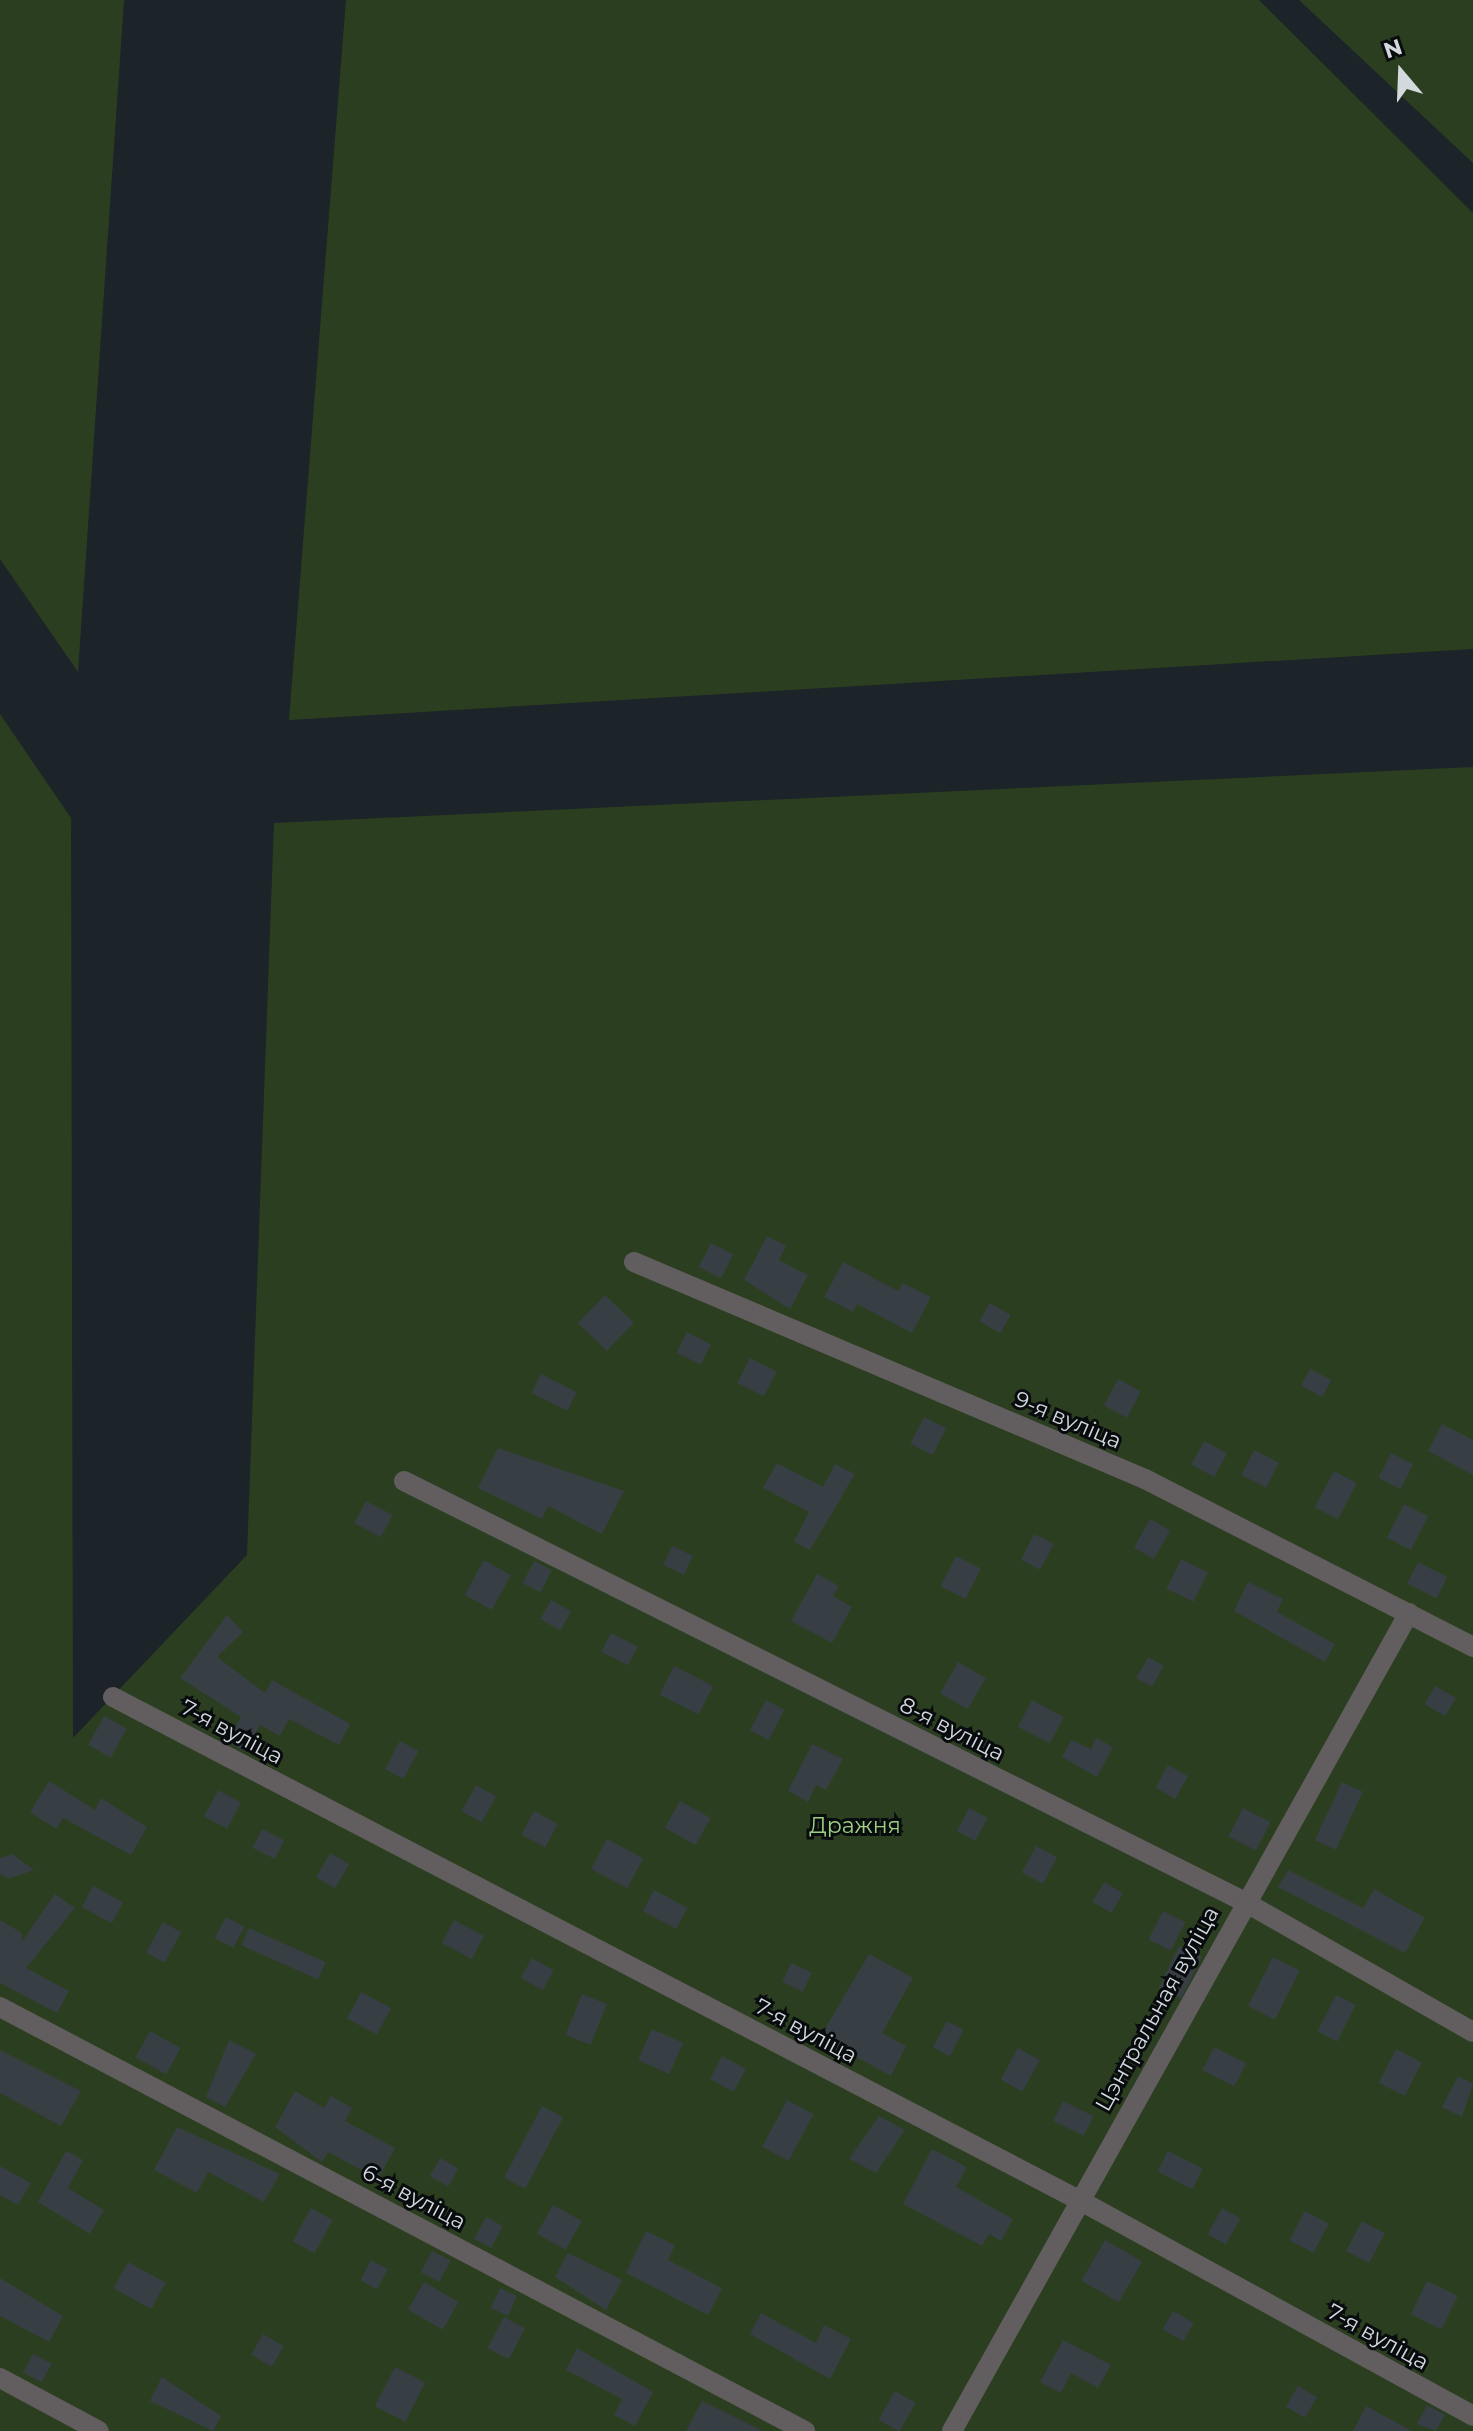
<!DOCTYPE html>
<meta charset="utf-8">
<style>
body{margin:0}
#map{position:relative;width:1473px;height:2431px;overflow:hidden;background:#1c2329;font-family:Montserrat,sans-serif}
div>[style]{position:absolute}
.green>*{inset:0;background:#2b3f20}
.building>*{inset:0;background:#373e44;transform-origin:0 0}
.street>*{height:20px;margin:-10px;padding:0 10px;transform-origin:10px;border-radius:10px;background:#625d5f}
span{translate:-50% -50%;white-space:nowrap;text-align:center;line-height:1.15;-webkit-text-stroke:6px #090c0f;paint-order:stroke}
.street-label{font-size:22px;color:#d4d9dd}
.park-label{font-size:22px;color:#9dd082}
.north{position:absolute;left:1361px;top:32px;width:80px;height:80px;-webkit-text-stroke:6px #090c0f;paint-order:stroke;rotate:341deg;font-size:22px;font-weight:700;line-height:32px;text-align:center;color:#d4d9dd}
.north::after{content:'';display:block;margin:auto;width:28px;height:36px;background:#d4d9dd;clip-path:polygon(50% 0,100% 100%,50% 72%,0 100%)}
</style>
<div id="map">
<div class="green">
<div style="clip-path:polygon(0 0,124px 0,78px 672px,0 559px)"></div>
<div style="clip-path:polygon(346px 0,1259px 0,1473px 213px,1473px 649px,289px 720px)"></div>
<div style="clip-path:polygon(1299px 0,1473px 0,1473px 163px)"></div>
<div style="clip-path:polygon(0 714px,71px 818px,73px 1738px,247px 1555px,274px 823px,1473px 767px,1473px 2431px,0 2431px)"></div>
</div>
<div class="building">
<div style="clip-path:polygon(767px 1236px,786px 1246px,779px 1260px,808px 1275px,790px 1309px,744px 1280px)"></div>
<div style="left:711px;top:1243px;width:25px;height:27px;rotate:27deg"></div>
<div style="clip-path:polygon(843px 1262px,898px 1291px,903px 1283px,931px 1297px,912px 1333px,857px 1304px,853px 1312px,824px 1297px)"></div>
<div style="left:605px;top:1295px;width:40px;height:39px;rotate:44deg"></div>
<div style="left:990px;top:1303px;width:24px;height:21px;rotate:30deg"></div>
<div style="left:687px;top:1332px;width:27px;height:23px;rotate:27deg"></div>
<div style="left:750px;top:1358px;width:30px;height:28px;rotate:27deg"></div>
<div style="left:1310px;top:1369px;width:24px;height:19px;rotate:28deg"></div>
<div style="left:541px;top:1374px;width:40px;height:21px;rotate:27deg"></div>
<div style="left:1118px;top:1379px;width:26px;height:30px;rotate:28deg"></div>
<div style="left:924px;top:1417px;width:25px;height:30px;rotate:27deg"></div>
<div style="clip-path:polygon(1442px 1424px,1473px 1440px,1473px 1475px,1428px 1451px)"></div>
<div style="left:1204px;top:1441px;width:26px;height:27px;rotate:28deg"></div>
<div style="clip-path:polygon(498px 1448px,624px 1491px,602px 1534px,548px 1506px,542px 1519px,478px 1488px)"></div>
<div style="left:1254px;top:1450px;width:28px;height:28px;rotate:27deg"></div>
<div style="left:1391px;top:1453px;width:25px;height:28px;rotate:27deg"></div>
<div style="clip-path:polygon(777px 1463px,823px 1487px,835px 1464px,855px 1474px,810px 1550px,794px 1542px,809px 1512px,763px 1488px)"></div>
<div style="left:1334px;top:1471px;width:26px;height:41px;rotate:28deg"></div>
<div style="left:366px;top:1501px;width:30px;height:25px;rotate:28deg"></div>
<div style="left:1404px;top:1504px;width:27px;height:38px;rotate:27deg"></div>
<div style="left:1150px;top:1519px;width:23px;height:33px;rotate:29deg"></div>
<div style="left:1034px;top:1534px;width:22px;height:29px;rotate:27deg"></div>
<div style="left:672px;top:1546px;width:23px;height:21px;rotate:25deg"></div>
<div style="left:956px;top:1556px;width:28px;height:34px;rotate:27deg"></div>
<div style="left:1181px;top:1559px;width:30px;height:33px;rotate:26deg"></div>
<div style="left:484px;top:1560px;width:31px;height:40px;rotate:29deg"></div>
<div style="left:534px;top:1561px;width:20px;height:25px;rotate:27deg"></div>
<div style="left:1418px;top:1562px;width:33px;height:24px;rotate:27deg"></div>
<div style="clip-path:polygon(817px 1574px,839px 1586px,833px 1596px,852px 1607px,832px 1643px,791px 1621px)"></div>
<div style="clip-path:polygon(1248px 1582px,1283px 1599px,1277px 1612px,1335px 1644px,1325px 1662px,1234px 1611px)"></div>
<div style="left:551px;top:1600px;width:23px;height:22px;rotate:29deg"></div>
<div style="clip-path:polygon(227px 1615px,243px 1632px,217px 1657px,265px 1693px,272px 1680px,350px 1724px,339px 1745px,289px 1719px,280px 1736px,260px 1725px,245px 1751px,227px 1742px,241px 1717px,180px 1678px)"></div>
<div style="left:611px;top:1633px;width:30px;height:21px;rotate:27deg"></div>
<div style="left:1148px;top:1657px;width:18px;height:24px;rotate:29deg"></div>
<div style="left:958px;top:1662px;width:32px;height:36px;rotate:30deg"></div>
<div style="left:674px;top:1666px;width:44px;height:32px;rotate:27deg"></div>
<div style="left:1435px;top:1686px;width:24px;height:21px;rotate:30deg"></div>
<div style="left:766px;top:1700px;width:21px;height:34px;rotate:28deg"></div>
<div style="left:1032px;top:1700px;width:36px;height:30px;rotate:28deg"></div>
<div style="left:104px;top:1716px;width:26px;height:33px;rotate:29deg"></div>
<div style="clip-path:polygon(1096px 1738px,1113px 1747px,1097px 1777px,1062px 1757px,1071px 1740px,1091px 1749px)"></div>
<div style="left:400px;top:1741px;width:21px;height:32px;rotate:28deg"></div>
<div style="clip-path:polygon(812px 1744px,843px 1759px,826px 1790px,816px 1785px,808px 1802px,788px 1791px)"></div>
<div style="left:1168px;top:1765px;width:23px;height:26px;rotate:29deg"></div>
<div style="clip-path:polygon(49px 1781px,95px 1810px,101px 1798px,147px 1827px,131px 1855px,63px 1818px,56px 1829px,30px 1812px)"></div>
<div style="left:1342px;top:1782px;width:23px;height:64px;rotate:25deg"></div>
<div style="left:476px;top:1785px;width:23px;height:30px;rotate:29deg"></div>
<div style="left:218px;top:1790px;width:26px;height:30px;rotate:28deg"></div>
<div style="left:680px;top:1801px;width:35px;height:31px;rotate:29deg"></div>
<div style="left:969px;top:1808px;width:21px;height:26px;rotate:28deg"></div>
<div style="left:1243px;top:1808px;width:31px;height:32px;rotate:27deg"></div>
<div style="left:534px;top:1811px;width:27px;height:27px;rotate:28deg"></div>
<div style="left:262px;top:1829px;width:25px;height:21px;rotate:27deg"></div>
<div style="left:607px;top:1839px;width:41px;height:34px;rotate:28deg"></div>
<div style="left:1036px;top:1846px;width:24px;height:30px;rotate:28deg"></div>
<div style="left:330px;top:1853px;width:22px;height:28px;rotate:30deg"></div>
<div style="clip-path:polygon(12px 1854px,34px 1870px,9px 1879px,0 1874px,0 1858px)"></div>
<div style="clip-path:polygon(1288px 1870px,1363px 1908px,1374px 1889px,1425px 1918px,1405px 1953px,1278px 1887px)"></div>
<div style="left:1104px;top:1882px;width:22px;height:23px;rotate:30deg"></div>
<div style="left:93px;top:1886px;width:34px;height:24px;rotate:28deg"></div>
<div style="left:654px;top:1890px;width:38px;height:24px;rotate:28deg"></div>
<div style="clip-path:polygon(55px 1894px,75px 1908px,26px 1968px,69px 1991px,57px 2013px,0 1983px,0 1920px,22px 1933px,21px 1943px)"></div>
<div style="left:1163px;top:1911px;width:25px;height:32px;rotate:27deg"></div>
<div style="left:226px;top:1917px;width:21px;height:24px;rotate:28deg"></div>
<div style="left:454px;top:1920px;width:34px;height:26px;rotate:28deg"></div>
<div style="left:163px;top:1922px;width:21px;height:35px;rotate:29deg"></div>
<div style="left:249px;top:1928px;width:84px;height:19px;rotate:24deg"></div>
<div style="left:1179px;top:1946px;width:25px;height:46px;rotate:26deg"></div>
<div style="clip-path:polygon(869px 1954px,913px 1978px,882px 2033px,906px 2046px,891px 2076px,820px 2037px)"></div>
<div style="left:1273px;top:1957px;width:30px;height:55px;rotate:27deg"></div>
<div style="left:532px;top:1958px;width:25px;height:23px;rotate:29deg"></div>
<div style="left:791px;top:1963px;width:23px;height:21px;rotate:25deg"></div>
<div style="left:361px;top:1992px;width:34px;height:30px;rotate:28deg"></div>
<div style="left:582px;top:1994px;width:27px;height:44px;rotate:22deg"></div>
<div style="left:1336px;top:1995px;width:22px;height:41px;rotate:27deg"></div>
<div style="left:947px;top:2021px;width:19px;height:30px;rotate:28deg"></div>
<div style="left:652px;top:2029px;width:34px;height:34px;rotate:24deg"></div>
<div style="left:150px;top:2031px;width:35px;height:30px;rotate:29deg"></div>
<div style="clip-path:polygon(229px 2040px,256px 2054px,225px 2107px,206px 2097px)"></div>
<div style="left:1214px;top:2047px;width:36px;height:26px;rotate:27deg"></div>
<div style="left:1018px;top:2048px;width:25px;height:36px;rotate:29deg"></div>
<div style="left:1396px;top:2049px;width:29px;height:38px;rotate:27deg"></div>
<div style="clip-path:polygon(0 2050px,81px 2091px,61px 2126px,0 2093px)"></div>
<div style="left:722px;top:2056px;width:27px;height:26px;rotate:28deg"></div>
<div style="clip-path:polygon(1458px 2076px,1473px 2084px,1462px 2117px,1442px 2107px)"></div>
<div style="clip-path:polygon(295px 2091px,324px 2108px,331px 2096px,352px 2108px,345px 2121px,395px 2148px,378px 2179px,328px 2152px,322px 2162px,275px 2127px)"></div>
<div style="left:787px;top:2100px;width:30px;height:53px;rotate:28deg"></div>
<div style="left:1063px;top:2101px;width:34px;height:22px;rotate:26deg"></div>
<div style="left:542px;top:2106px;width:24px;height:81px;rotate:28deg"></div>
<div style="clip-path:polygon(879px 2116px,905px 2130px,876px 2173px,849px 2159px)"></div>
<div style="clip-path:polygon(177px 2127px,280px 2174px,264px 2202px,208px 2172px,197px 2193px,154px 2170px)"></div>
<div style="clip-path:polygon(932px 2149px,967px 2167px,956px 2187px,1013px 2219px,1001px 2241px,989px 2234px,982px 2246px,903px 2204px)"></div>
<div style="clip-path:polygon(66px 2151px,83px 2160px,68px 2188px,104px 2210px,90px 2234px,38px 2202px)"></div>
<div style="left:1168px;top:2151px;width:39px;height:23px;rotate:27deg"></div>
<div style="left:440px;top:2158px;width:21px;height:21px;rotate:29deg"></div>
<div style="clip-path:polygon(0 2166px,31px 2183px,18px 2205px,0 2195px)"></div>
<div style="left:553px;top:2205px;width:33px;height:33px;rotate:29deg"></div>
<div style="left:311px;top:2208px;width:25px;height:38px;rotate:29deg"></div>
<div style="left:1222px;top:2208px;width:21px;height:30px;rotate:29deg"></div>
<div style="left:1305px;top:2211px;width:27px;height:33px;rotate:28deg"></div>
<div style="left:486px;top:2217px;width:19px;height:25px;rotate:28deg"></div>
<div style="left:1362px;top:2221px;width:26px;height:34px;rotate:28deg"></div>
<div style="clip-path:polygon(646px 2231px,675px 2245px,668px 2260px,722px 2288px,708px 2315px,626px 2273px)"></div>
<div style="left:1105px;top:2240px;width:43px;height:47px;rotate:30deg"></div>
<div style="left:432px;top:2251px;width:21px;height:24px;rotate:28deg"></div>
<div style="clip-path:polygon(568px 2253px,622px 2280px,606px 2310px,555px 2277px)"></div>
<div style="left:371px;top:2260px;width:19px;height:23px;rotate:28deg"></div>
<div style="left:128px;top:2262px;width:43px;height:30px;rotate:29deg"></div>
<div style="clip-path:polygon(0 2278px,63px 2316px,49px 2342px,0 2316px)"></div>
<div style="left:1427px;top:2281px;width:34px;height:37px;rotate:26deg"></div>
<div style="left:424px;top:2282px;width:40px;height:32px;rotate:30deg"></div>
<div style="left:500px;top:2288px;width:19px;height:22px;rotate:25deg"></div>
<div style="left:1173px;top:2311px;width:24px;height:21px;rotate:30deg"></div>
<div style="clip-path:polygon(761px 2313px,816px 2343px,824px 2325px,851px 2339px,830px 2379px,750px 2334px)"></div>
<div style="left:504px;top:2317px;width:24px;height:35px;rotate:28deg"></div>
<div style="left:263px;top:2334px;width:24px;height:24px;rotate:30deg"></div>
<div style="clip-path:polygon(1063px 2340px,1111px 2365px,1098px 2388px,1071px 2373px,1061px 2393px,1040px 2382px)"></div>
<div style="clip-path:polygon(577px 2348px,653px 2392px,635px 2426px,614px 2415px,622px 2399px,566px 2370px)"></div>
<div style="left:33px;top:2354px;width:21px;height:21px;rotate:28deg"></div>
<div style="left:395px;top:2367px;width:34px;height:44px;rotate:27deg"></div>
<div style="clip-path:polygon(162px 2377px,221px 2416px,213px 2431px,150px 2401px)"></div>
<div style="left:1298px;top:2386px;width:22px;height:24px;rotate:30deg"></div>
<div style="left:895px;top:2391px;width:24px;height:33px;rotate:30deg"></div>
<div style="clip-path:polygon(702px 2401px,763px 2431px,686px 2431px)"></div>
<div style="clip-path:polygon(1427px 2405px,1445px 2415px,1436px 2431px,1417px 2424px)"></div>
<div style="clip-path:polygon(1366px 2406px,1412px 2431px,1353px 2431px)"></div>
</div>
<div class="street">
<div style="left:634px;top:1262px;width:555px;rotate:23.01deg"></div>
<div style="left:1145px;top:1479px;width:369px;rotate:27.1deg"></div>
<div style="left:404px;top:1481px;width:940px;rotate:26.59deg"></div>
<div style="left:1245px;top:1902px;width:262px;rotate:29.7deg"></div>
<div style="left:113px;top:1697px;width:1089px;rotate:27.51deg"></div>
<div style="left:1079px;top:2200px;width:449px;rotate:28.7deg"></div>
<div style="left:0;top:2007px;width:910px;rotate:27.78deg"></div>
<div style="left:0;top:2378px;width:112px;rotate:28.2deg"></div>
<div style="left:952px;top:2431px;width:937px;rotate:-60.81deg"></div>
</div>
<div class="street-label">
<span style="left:1068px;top:1420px;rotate:23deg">9-я вуліца</span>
<span style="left:952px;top:1729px;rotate:27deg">8-я вуліца</span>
<span style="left:232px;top:1732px;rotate:28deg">7-я вуліца</span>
<span style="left:1157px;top:2009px;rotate:-61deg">Цэнтральная вуліца</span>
<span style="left:806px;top:2031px;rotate:28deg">7-я вуліца</span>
<span style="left:414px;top:2197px;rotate:28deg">6-я вуліца</span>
<span style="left:1378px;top:2337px;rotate:29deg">7-я вуліца</span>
</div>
<div class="park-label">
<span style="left:855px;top:1826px">Дражня</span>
</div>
<div class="north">N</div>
</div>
